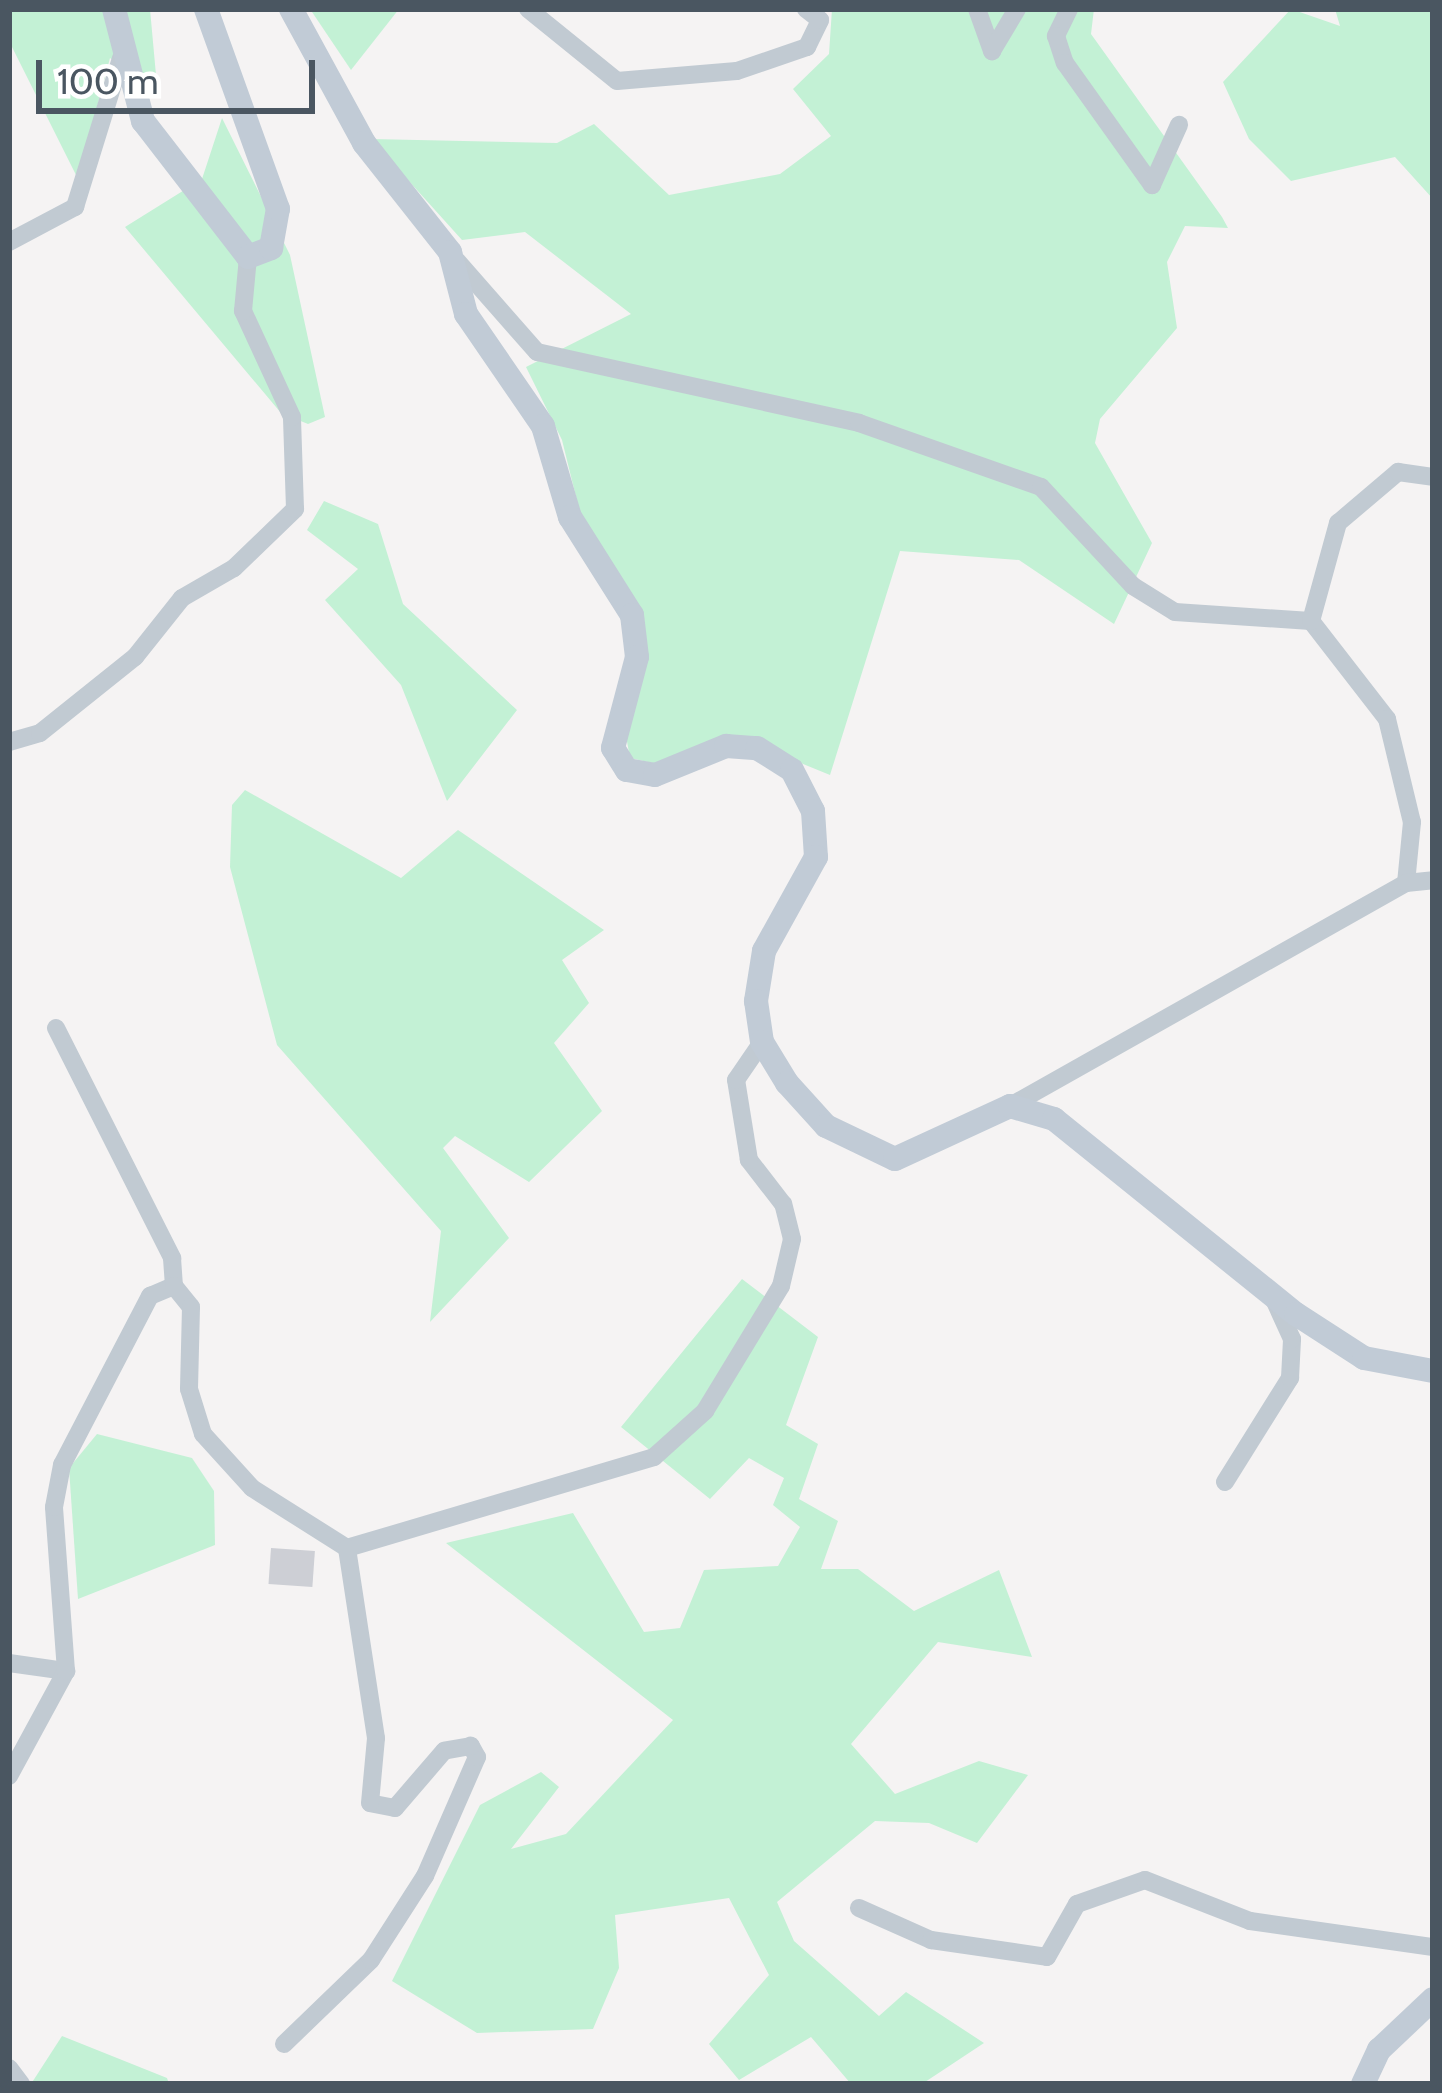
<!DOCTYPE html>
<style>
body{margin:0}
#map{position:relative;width:1442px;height:2093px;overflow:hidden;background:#f5f3f3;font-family:Cabin,sans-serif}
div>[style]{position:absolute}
.green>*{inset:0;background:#c3f1d5}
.building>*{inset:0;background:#cdcfd5;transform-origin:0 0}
.street>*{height:18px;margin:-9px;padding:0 9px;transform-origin:9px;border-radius:9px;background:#c1cad2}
.secondary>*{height:24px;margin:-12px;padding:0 12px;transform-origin:12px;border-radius:12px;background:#c1cbd6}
span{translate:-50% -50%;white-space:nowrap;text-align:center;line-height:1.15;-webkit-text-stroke:12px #fff;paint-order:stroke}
.frame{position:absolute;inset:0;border:12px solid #4a5661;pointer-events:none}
.scale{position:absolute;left:36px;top:60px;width:279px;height:54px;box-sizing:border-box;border:6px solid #4a5661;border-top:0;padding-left:15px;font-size:36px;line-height:42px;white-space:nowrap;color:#4a5661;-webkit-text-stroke:9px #fff;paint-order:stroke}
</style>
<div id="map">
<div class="green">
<div style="clip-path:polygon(9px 9px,150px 9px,158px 97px,110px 58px,78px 179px,9px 41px)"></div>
<div style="clip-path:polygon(310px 9px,399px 9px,351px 70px)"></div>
<div style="clip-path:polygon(832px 9px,1094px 9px,1091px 34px,1222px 217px,1228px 228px,1185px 226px,1167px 262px,1177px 328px,1100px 419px,1095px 443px,1152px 543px,1114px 624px,1019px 560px,900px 551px,830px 775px,737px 737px,657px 764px,630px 758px,624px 725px,646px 636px,629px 589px,581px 517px,562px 440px,526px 367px,631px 314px,525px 232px,462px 240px,371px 139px,557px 143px,594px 124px,669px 195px,780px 174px,831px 136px,793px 89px,829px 54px)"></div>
<div style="clip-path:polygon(1291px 9px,1340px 26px,1335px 9px,1433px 9px,1433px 199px,1395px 157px,1291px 181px,1249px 139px,1223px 82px)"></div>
<div style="clip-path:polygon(222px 118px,290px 255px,325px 417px,308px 424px,281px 413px,125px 227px,202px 179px)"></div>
<div style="clip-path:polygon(324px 501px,378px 524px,403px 604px,517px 710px,447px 801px,401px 685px,325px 600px,358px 569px,307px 530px)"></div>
<div style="clip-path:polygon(245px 790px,401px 878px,458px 830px,604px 930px,562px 960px,589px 1003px,554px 1043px,602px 1111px,529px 1182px,455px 1136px,443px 1148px,509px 1238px,430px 1322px,441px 1231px,277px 1045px,230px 867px,232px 805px)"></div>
<div style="clip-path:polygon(742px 1279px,818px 1337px,786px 1425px,818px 1444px,799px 1499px,838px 1521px,821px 1569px,858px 1569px,914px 1611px,999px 1570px,1032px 1657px,938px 1642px,851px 1744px,895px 1794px,979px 1761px,1028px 1775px,977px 1843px,929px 1823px,875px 1821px,777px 1902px,794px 1941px,879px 2016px,906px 1992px,984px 2043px,922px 2084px,851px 2084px,811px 2037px,739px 2080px,709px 2044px,769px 1975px,729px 1898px,615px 1915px,619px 1968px,593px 2029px,477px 2033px,392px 1981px,480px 1805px,541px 1772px,559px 1787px,511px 1849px,566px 1834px,673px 1720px,446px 1543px,573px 1513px,644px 1632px,680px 1628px,704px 1570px,778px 1566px,800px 1527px,773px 1505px,784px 1478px,749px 1458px,710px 1499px,621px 1427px)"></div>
<div style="clip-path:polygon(97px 1434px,192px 1458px,214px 1491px,215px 1545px,78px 1599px,69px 1468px)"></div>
<div style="clip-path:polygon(62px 2036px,167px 2078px,169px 2084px,31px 2084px)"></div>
</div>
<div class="building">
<div style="left:271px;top:1548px;width:44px;height:36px;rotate:4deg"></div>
</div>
<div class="street">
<div style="left:528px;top:9px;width:114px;rotate:39deg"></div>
<div style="left:617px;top:81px;width:120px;rotate:-4.8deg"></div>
<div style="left:737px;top:71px;width:74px;rotate:-18.9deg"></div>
<div style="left:807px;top:47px;width:30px;rotate:-64deg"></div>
<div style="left:820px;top:20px;width:18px;rotate:-142deg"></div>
<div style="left:977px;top:9px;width:45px;rotate:70.3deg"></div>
<div style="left:992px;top:51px;width:49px;rotate:-59.2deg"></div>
<div style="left:1069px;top:9px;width:30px;rotate:116deg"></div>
<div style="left:1056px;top:36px;width:28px;rotate:72deg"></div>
<div style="left:1065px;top:63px;width:150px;rotate:54.5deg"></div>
<div style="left:1152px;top:185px;width:66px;rotate:-65.8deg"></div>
<div style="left:9px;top:242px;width:75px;rotate:-27.9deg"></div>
<div style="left:75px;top:207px;width:156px;rotate:-72.8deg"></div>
<div style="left:457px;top:261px;width:121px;rotate:48.7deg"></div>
<div style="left:537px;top:352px;width:330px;rotate:12.4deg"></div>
<div style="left:859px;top:423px;width:193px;rotate:19.4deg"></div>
<div style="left:1041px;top:487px;width:135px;rotate:47.1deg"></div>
<div style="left:1133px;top:586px;width:49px;rotate:31.8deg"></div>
<div style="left:1175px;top:612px;width:136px;rotate:3.8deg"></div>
<div style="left:1311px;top:621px;width:124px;rotate:52.2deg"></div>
<div style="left:1387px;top:719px;width:106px;rotate:76.4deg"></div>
<div style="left:1412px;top:822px;width:61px;rotate:95.6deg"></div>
<div style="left:1406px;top:883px;width:454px;rotate:150.6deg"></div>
<div style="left:1311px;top:621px;width:102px;rotate:-74.6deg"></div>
<div style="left:1338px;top:523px;width:79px;rotate:-40.4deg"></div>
<div style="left:1398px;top:472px;width:35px;rotate:8deg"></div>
<div style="left:9px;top:742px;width:32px;rotate:-16deg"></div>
<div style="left:40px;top:733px;width:122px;rotate:-38.7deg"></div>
<div style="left:135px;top:657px;width:75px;rotate:-51.5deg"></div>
<div style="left:182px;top:598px;width:60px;rotate:-30deg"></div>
<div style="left:234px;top:568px;width:85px;rotate:-44deg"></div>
<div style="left:295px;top:509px;width:92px;rotate:-91.9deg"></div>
<div style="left:292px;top:417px;width:117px;rotate:-114.8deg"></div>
<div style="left:243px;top:311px;width:54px;rotate:-84.7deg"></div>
<div style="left:1406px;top:883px;width:27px;rotate:-6deg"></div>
<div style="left:56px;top:1028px;width:258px;rotate:63.2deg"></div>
<div style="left:172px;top:1258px;width:28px;rotate:86deg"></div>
<div style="left:1225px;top:1482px;width:123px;rotate:-58deg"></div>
<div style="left:1290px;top:1378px;width:39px;rotate:-87deg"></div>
<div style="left:1292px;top:1339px;width:51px;rotate:-114.5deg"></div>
<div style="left:9px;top:1663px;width:58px;rotate:8deg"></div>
<div style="left:9px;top:1776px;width:119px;rotate:-61.5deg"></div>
<div style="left:66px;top:1671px;width:164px;rotate:-94.2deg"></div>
<div style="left:54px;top:1507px;width:43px;rotate:-79.2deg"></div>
<div style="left:62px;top:1465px;width:191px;rotate:-62.5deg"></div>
<div style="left:150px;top:1296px;width:26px;rotate:-23deg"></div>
<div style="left:174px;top:1286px;width:27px;rotate:51deg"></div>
<div style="left:191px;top:1307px;width:82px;rotate:91.4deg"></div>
<div style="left:189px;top:1389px;width:47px;rotate:72.7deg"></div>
<div style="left:203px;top:1434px;width:73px;rotate:47.8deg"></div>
<div style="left:252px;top:1488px;width:112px;rotate:32.3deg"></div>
<div style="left:347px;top:1548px;width:320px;rotate:-16.5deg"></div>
<div style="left:654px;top:1457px;width:69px;rotate:-42deg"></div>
<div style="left:705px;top:1411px;width:146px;rotate:-58.7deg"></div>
<div style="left:781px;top:1286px;width:48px;rotate:-76.8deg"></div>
<div style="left:792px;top:1239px;width:36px;rotate:-104deg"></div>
<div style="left:783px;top:1204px;width:56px;rotate:-127.7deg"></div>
<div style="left:749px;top:1160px;width:81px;rotate:-99.2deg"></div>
<div style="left:736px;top:1080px;width:46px;rotate:-55.6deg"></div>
<div style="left:859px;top:1908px;width:79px;rotate:24deg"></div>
<div style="left:931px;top:1940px;width:117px;rotate:8.3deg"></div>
<div style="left:1047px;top:1957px;width:61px;rotate:-60.5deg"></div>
<div style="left:1077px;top:1904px;width:72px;rotate:-19.4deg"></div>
<div style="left:1145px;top:1880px;width:113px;rotate:21.3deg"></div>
<div style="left:1250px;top:1921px;width:185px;rotate:8.1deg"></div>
<div style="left:284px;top:2044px;width:121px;rotate:-44deg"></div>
<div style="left:371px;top:1960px;width:100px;rotate:-57.3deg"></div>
<div style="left:425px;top:1876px;width:130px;rotate:-66.4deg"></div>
<div style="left:477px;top:1757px;width:13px;rotate:-119deg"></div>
<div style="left:471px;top:1746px;width:27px;rotate:170deg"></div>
<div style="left:444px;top:1751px;width:75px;rotate:130.7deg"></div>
<div style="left:395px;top:1808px;width:25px;rotate:-169deg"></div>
<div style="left:370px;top:1803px;width:65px;rotate:-84.7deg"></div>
<div style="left:376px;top:1738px;width:192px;rotate:-98.7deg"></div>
<div style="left:9px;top:2068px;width:20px;rotate:53deg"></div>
</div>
<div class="secondary">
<div style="left:114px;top:9px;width:116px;rotate:75.5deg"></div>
<div style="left:143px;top:121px;width:172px;rotate:52.3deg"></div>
<div style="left:248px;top:257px;width:25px;rotate:-21deg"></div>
<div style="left:271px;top:248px;width:40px;rotate:-80deg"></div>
<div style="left:278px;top:209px;width:213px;rotate:-109.8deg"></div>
<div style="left:291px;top:9px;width:153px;rotate:61.4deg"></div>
<div style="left:364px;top:143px;width:139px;rotate:51.7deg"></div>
<div style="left:450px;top:252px;width:64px;rotate:75.5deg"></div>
<div style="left:466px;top:314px;width:136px;rotate:55.5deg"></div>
<div style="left:543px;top:426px;width:95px;rotate:73.5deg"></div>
<div style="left:570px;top:517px;width:116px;rotate:57.7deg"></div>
<div style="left:632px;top:615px;width:42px;rotate:83.2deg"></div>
<div style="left:637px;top:657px;width:94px;rotate:104.8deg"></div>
<div style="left:613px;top:748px;width:26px;rotate:58deg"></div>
<div style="left:627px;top:770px;width:28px;rotate:10deg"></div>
<div style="left:655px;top:775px;width:77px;rotate:-22.2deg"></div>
<div style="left:726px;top:746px;width:31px;rotate:4deg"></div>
<div style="left:757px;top:748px;width:41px;rotate:32.2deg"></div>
<div style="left:792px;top:770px;width:46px;rotate:62.9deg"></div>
<div style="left:813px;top:811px;width:46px;rotate:86.3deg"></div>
<div style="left:816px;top:857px;width:107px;rotate:119deg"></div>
<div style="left:764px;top:951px;width:51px;rotate:99.1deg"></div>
<div style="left:756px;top:1001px;width:41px;rotate:81.7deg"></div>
<div style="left:762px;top:1042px;width:48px;rotate:58.6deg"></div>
<div style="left:787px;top:1083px;width:58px;rotate:47.8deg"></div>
<div style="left:826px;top:1126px;width:76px;rotate:25.6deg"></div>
<div style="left:895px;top:1159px;width:127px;rotate:-24.7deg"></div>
<div style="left:1010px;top:1106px;width:46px;rotate:16.5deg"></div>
<div style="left:1054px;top:1119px;width:311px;rotate:38.9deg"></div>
<div style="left:1296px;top:1314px;width:81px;rotate:32.9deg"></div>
<div style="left:1364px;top:1358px;width:70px;rotate:10.7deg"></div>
<div style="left:1363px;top:2084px;width:38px;rotate:-65deg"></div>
<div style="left:1379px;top:2050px;width:74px;rotate:-43.4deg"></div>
</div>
<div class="frame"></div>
<div class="scale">100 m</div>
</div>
